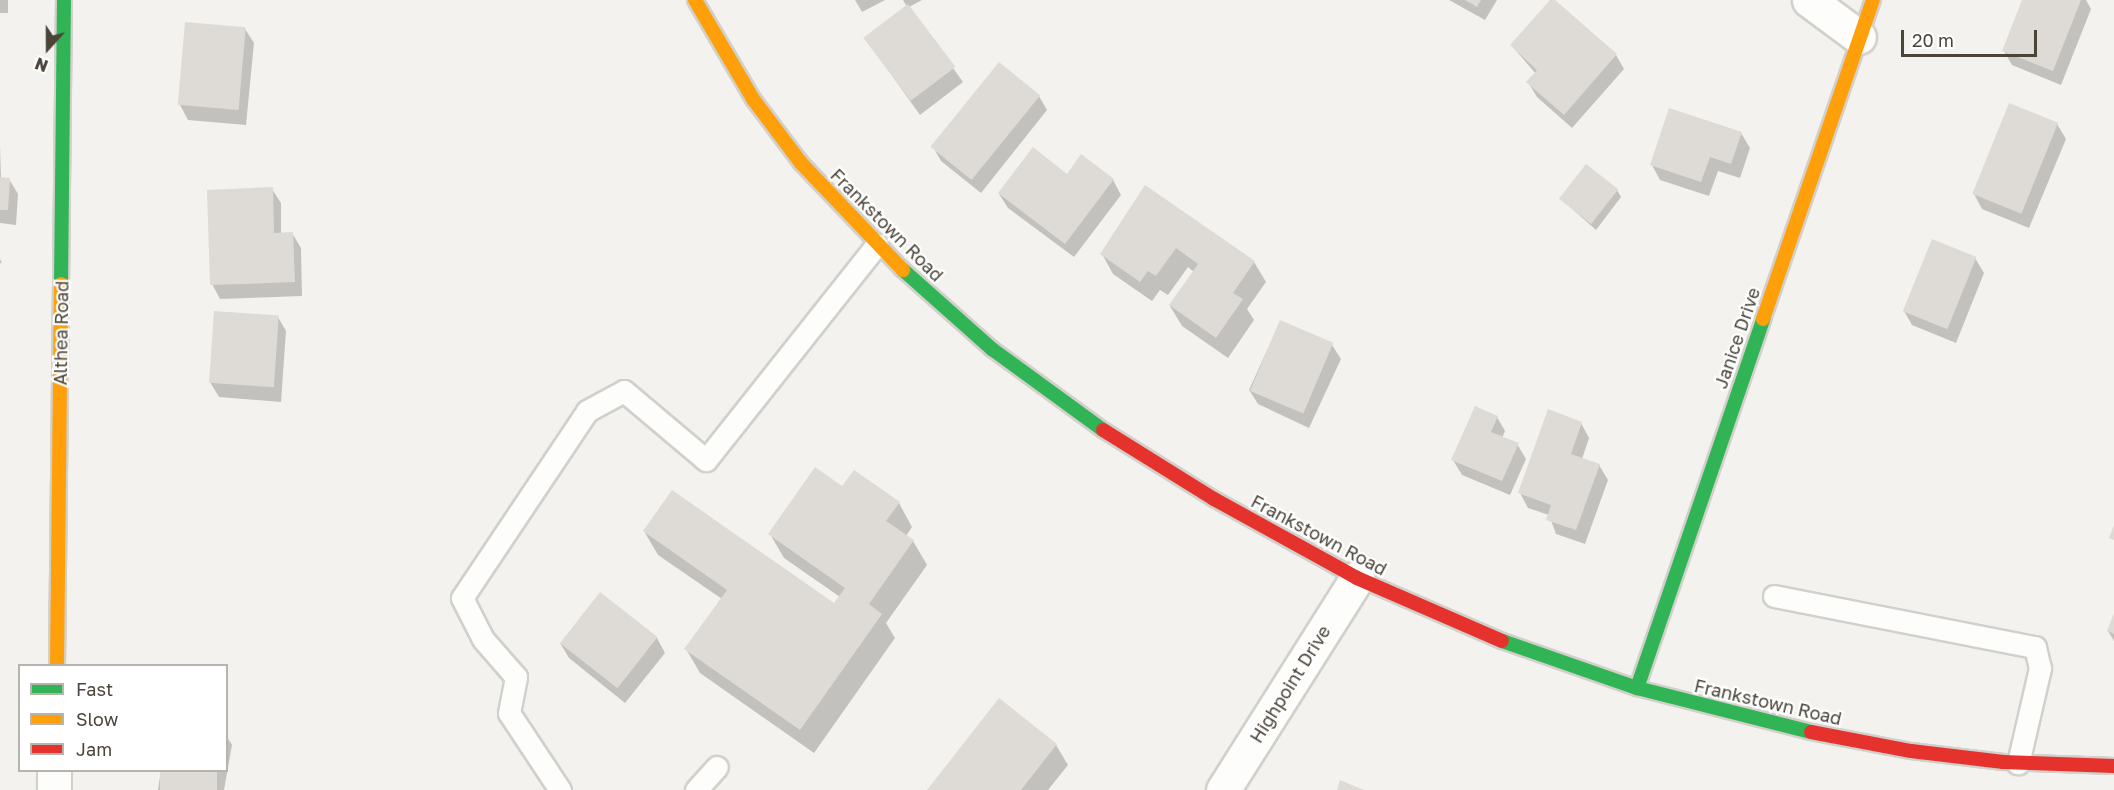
<!DOCTYPE html>
<style>
body{margin:0}
#map{position:relative;width:2114px;height:790px;overflow:hidden;background:#f4f2ee;font-family:"Golos Text",sans-serif}
div>[style]{position:absolute}
.shadow>*{inset:0;background:#0003;transform-origin:0 0}
.building>*{inset:0;background:#dedbd6;transform-origin:0 0}
.roads{filter:drop-shadow(2px 0 #d2d0cb) drop-shadow(-2px 0 #d2d0cb) drop-shadow(0 2px #d2d0cb) drop-shadow(0 -2px #d2d0cb)}
.lane>*{height:21px;margin:-10.5px;padding:0 10.5px;transform-origin:10.5px;border-radius:10.5px;background:#fdfdfc}
.street>*{height:33px;margin:-16.5px;padding:0 16.5px;transform-origin:16.5px;border-radius:16.5px;background:#fdfdfc}
.fast>*{height:14px;margin:-7px;padding:0 7px;transform-origin:7px;border-radius:7px;background:#30b455}
.slow>*{height:14px;margin:-7px;padding:0 7px;transform-origin:7px;border-radius:7px;background:#ff9f0a}
.jam>*{height:14px;margin:-7px;padding:0 7px;transform-origin:7px;border-radius:7px;background:#e5322d}
span{translate:-50% -50%;white-space:nowrap;text-align:center;line-height:1.15;-webkit-text-stroke:4.5px #fff;paint-order:stroke}
.street-label{font-size:18px;color:#4b4439}
.legend{position:absolute;left:18px;top:664px;width:210px;height:108px;box-sizing:border-box;background:#fff;border:2px solid #b7b4b0;margin:0;padding:8px 10px;list-style:none;font-size:18px;color:#4b4439}
.legend li{display:flex;align-items:center;gap:12px;height:30px}
.legend b{width:30px;border:2px solid #b7b4b0}
.north{position:absolute;left:18px;top:18px;width:60px;height:60px;-webkit-text-stroke:4px #fff;paint-order:stroke;rotate:201deg;font-size:16px;font-weight:700;line-height:24px;text-align:center;color:#4b4439}
.north::after{content:'';display:block;margin:auto;width:21px;height:27px;background:#4b4439;clip-path:polygon(50% 0,100% 100%,50% 72%,0 100%)}
.scale{position:absolute;left:1901px;top:30px;width:136px;height:27px;box-sizing:border-box;border:3px solid #4b4439;border-top:0;padding-left:8px;font-size:18px;line-height:21px;white-space:nowrap;color:#4b4439;-webkit-text-stroke:4px #fff;paint-order:stroke}
</style>
<div id="map">
<div class="shadow">
<div style="left:0;top:0;width:8px;height:13px"></div>
<div style="clip-path:polygon(855px 0,885px 0,862px 12px)"></div>
<div style="clip-path:polygon(903px 0,922px 0,909px 7px,963px 82px,920px 115px,866px 39px,907px 7px)"></div>
<div style="clip-path:polygon(1449px 0,1497px 0,1485px 20px)"></div>
<div style="clip-path:polygon(1553px 0,1616px 55px,1624px 69px,1572px 128px,1537px 97px,1528px 82px,1536px 74px,1512px 46px)"></div>
<div style="clip-path:polygon(2024px 0,2086px 0,2091px 9px,2061px 85px,2012px 65px,2004px 51px)"></div>
<div style="clip-path:polygon(245px 29px,254px 43px,246px 125px,188px 120px,180px 105px)"></div>
<div style="clip-path:polygon(1039px 96px,1047px 110px,981px 193px,941px 161px,933px 147px)"></div>
<div style="clip-path:polygon(2057px 124px,2066px 139px,2029px 228px,1982px 209px,1974px 194px)"></div>
<div style="clip-path:polygon(1741px 133px,1750px 148px,1740px 178px,1718px 171px,1709px 196px,1660px 180px,1652px 165px)"></div>
<div style="clip-path:polygon(0 145px,1px 179px,9px 179px,18px 194px,16px 225px,0 223px)"></div>
<div style="clip-path:polygon(1067px 176px,1113px 180px,1121px 195px,1074px 257px,1008px 208px,999px 194px)"></div>
<div style="clip-path:polygon(1145px 187px,1254px 262px,1266px 282px,1247px 309px,1254px 320px,1228px 358px,1182px 326px,1170px 306px,1194px 272px,1188px 267px,1168px 295px,1160px 290px,1152px 301px,1113px 274px,1102px 254px)"></div>
<div style="clip-path:polygon(272px 189px,281px 203px,281px 234px,292px 233px,301px 248px,302px 296px,220px 299px,212px 284px)"></div>
<div style="clip-path:polygon(1617px 190px,1621px 197px,1596px 230px,1561px 199px)"></div>
<div style="clip-path:polygon(1975px 258px,1984px 273px,1956px 343px,1912px 325px,1904px 311px)"></div>
<div style="left:0;top:259px;width:4px;height:57px;rotate:63deg"></div>
<div style="clip-path:polygon(278px 317px,286px 331px,281px 402px,219px 397px,210px 382px)"></div>
<div style="clip-path:polygon(1280px 322px,1332px 345px,1341px 359px,1309px 428px,1258px 404px,1249px 390px)"></div>
<div style="clip-path:polygon(1497px 417px,1505px 431px,1502px 438px,1517px 444px,1526px 459px,1510px 495px,1462px 475px,1453px 460px)"></div>
<div style="clip-path:polygon(1581px 423px,1589px 438px,1582px 459px,1599px 465px,1608px 480px,1585px 544px,1556px 534px,1549px 515px,1528px 508px,1520px 493px)"></div>
<div style="clip-path:polygon(843px 488px,899px 503px,912px 527px,906px 536px,913px 541px,927px 565px,886px 623px,895px 638px,814px 753px,700px 673px,686px 649px,722px 599px,658px 555px,644px 531px,834px 605px,840px 597px,784px 558px,770px 534px)"></div>
<div style="clip-path:polygon(2114px 617px,2114px 641px,2108px 631px)"></div>
<div style="clip-path:polygon(657px 638px,665px 653px,625px 703px,569px 658px,560px 643px)"></div>
<div style="clip-path:polygon(999px 700px,1056px 745px,1068px 765px,1048px 790px,929px 790px)"></div>
<div style="clip-path:polygon(226px 735px,232px 745px,224px 790px,158px 790px,161px 770px,226px 770px)"></div>
</div>
<div class="building">
<div style="clip-path:polygon(1465px 0,1481px 0,1477px 7px)"></div>
<div style="clip-path:polygon(1550px 0,1555px 0,1617px 54px,1564px 115px,1526px 82px,1537px 70px,1510px 45px)"></div>
<div style="clip-path:polygon(2022px 0,2081px 0,2053px 71px,2002px 51px)"></div>
<div style="left:908px;top:4px;width:79px;height:56px;rotate:53deg"></div>
<div style="left:185px;top:22px;width:61px;height:83px;rotate:5deg"></div>
<div style="left:999px;top:62px;width:53px;height:109px;rotate:39deg"></div>
<div style="left:2009px;top:103px;width:53px;height:98px;rotate:22deg"></div>
<div style="clip-path:polygon(1669px 108px,1742px 132px,1731px 164px,1710px 157px,1701px 182px,1650px 165px)"></div>
<div style="clip-path:polygon(1033px 147px,1067px 174px,1081px 154px,1114px 179px,1065px 244px,998px 193px)"></div>
<div style="left:1586px;top:164px;width:41px;height:44px;rotate:38deg"></div>
<div style="clip-path:polygon(0 177px,10px 178px,8px 210px,0 210px)"></div>
<div style="clip-path:polygon(1145px 185px,1255px 261px,1233px 293px,1243px 299px,1216px 338px,1169px 305px,1198px 264px,1176px 248px,1156px 276px,1148px 271px,1140px 282px,1100px 254px)"></div>
<div style="clip-path:polygon(273px 187px,274px 233px,293px 232px,295px 282px,210px 285px,207px 190px)"></div>
<div style="left:1932px;top:239px;width:48px;height:78px;rotate:22deg"></div>
<div style="left:214px;top:311px;width:65px;height:72px;rotate:4deg"></div>
<div style="left:1280px;top:320px;width:58px;height:77px;rotate:23deg"></div>
<div style="clip-path:polygon(1475px 406px,1498px 416px,1491px 432px,1519px 443px,1502px 481px,1451px 460px)"></div>
<div style="clip-path:polygon(1548px 409px,1582px 422px,1571px 454px,1600px 464px,1576px 530px,1546px 520px,1551px 505px,1518px 493px)"></div>
<div style="clip-path:polygon(815px 467px,842px 486px,854px 470px,900px 502px,886px 521px,914px 540px,869px 604px,882px 614px,800px 730px,684px 649px,727px 590px,643px 531px,672px 490px,834px 603px,845px 588px,768px 534px)"></div>
<div style="clip-path:polygon(2114px 525px,2114px 540px,2109px 538px)"></div>
<div style="left:600px;top:592px;width:73px;height:65px;rotate:38deg"></div>
<div style="clip-path:polygon(2114px 613px,2114px 634px,2107px 631px)"></div>
<div style="clip-path:polygon(999px 698px,1057px 744px,1021px 790px,927px 790px)"></div>
<div style="left:160px;top:770px;width:57px;height:20px"></div>
<div style="clip-path:polygon(1340px 780px,1364px 790px,1337px 790px)"></div>
</div>
<div class="roads">
<div class="lane">
<div style="left:1774px;top:596px;width:266px;rotate:11.1deg"></div>
<div style="left:2035px;top:647px;width:22px;rotate:77deg"></div>
<div style="left:2040px;top:668px;width:98px;rotate:103deg"></div>
<div style="left:560px;top:790px;width:92px;rotate:-123.5deg"></div>
<div style="left:509px;top:713px;width:37px;rotate:-79deg"></div>
<div style="left:516px;top:677px;width:50px;rotate:-131deg"></div>
<div style="left:483px;top:639px;width:46px;rotate:-117.1deg"></div>
<div style="left:462px;top:598px;width:225px;rotate:-56.2deg"></div>
<div style="left:587px;top:411px;width:42px;rotate:-28.4deg"></div>
<div style="left:624px;top:391px;width:107px;rotate:40.1deg"></div>
<div style="left:706px;top:460px;width:275px;rotate:-51.6deg"></div>
<div style="left:696px;top:790px;width:31px;rotate:-48deg"></div>
</div>
<div class="street">
<div style="left:1809px;top:0;width:62px;rotate:36.5deg"></div>
<div style="left:54px;top:790px;width:20px;rotate:-90deg"></div>
<div style="left:1223px;top:790px;width:251px;rotate:-57.7deg"></div>
</div>
<div class="fast">
<div style="left:903px;top:270px;width:119px;rotate:41.6deg"></div>
<div style="left:992px;top:349px;width:137px;rotate:36.1deg"></div>
<div style="left:61px;top:284px;width:284px;rotate:-89.4deg"></div>
<div style="left:1502px;top:641px;width:143px;rotate:19.2deg"></div>
<div style="left:1637px;top:688px;width:179px;rotate:14.2deg"></div>
<div style="left:1637px;top:688px;width:390px;rotate:-71.1deg"></div>
</div>
<div class="slow">
<div style="left:695px;top:0;width:115px;rotate:59.6deg"></div>
<div style="left:753px;top:99px;width:80px;rotate:53.1deg"></div>
<div style="left:801px;top:163px;width:148px;rotate:46.4deg"></div>
<div style="left:1763px;top:319px;width:337px;rotate:-71deg"></div>
<div style="left:57px;top:666px;width:382px;rotate:-89.4deg"></div>
</div>
<div class="jam">
<div style="left:1103px;top:430px;width:131px;rotate:31.9deg"></div>
<div style="left:1214px;top:499px;width:163px;rotate:28.9deg"></div>
<div style="left:1357px;top:578px;width:158px;rotate:23.5deg"></div>
<div style="left:1811px;top:732px;width:102px;rotate:10.8deg"></div>
<div style="left:1911px;top:751px;width:93px;rotate:6.8deg"></div>
<div style="left:2003px;top:762px;width:111px;rotate:2.1deg"></div>
</div>
</div>
<div class="street-label">
<span style="left:887px;top:225px;rotate:45deg">Frankstown Road</span>
<span style="left:61px;top:333px;rotate:-89deg">Althea Road</span>
<span style="left:1737px;top:338px;rotate:-71deg">Janice Drive</span>
<span style="left:1319px;top:535px;rotate:28deg">Frankstown Road</span>
<span style="left:1290px;top:684px;rotate:-58deg">Highpoint Drive</span>
<span style="left:1768px;top:702px;rotate:13deg">Frankstown Road</span>
</div>
<ul class="legend">
<li><b style="height:8px;background:#30b455"></b>Fast</li>
<li><b style="height:8px;background:#ff9f0a"></b>Slow</li>
<li><b style="height:8px;background:#e5322d"></b>Jam</li>
</ul>
<div class="north">N</div>
<div class="scale">20 m</div>
</div>
